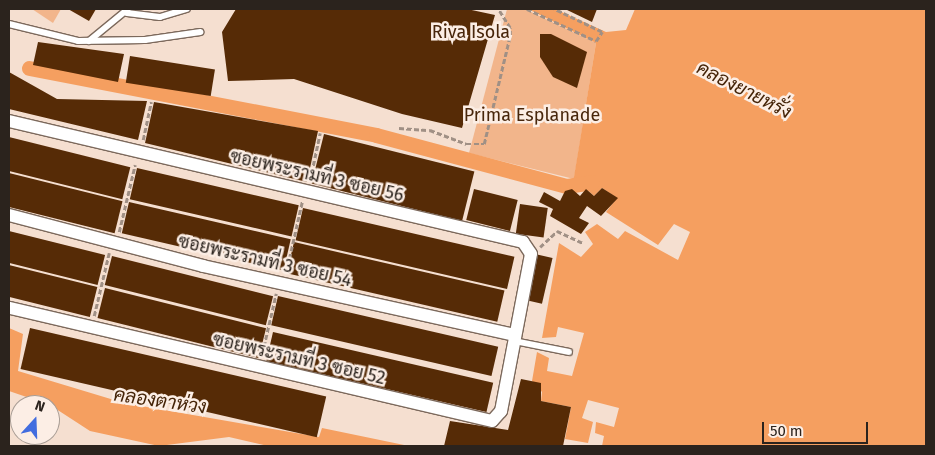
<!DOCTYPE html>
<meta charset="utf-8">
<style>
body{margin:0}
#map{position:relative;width:935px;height:455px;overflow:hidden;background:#f5dfd0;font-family:"Fira Sans",Sarabun,sans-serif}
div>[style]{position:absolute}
.green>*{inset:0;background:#f2b58b}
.water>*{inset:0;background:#f59f60}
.canal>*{height:15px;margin:-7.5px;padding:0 7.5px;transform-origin:7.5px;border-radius:7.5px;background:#f59f60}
.building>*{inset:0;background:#562b06;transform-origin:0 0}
.path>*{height:2.5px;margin-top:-1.25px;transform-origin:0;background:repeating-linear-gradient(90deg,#a09085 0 5px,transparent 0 7.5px)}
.roads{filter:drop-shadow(1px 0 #7c695c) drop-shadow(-1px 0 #7c695c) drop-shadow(0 1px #7c695c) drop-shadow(0 -1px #7c695c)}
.service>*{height:6px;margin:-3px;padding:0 3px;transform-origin:3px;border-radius:3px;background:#fff}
.minor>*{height:12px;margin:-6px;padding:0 6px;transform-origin:6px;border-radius:6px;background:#fff}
span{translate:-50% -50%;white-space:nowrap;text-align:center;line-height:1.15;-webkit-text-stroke:5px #fceee5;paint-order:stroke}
.park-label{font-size:18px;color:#48260b}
.street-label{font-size:18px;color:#2b231d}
.water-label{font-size:19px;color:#452408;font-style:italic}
.frame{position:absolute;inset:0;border:10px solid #2b231d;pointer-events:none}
.north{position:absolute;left:10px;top:395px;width:50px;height:50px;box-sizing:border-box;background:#fceee5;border:1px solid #a89d95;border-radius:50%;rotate:20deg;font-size:14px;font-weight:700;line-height:20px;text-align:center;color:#2b231d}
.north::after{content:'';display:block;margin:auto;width:18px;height:22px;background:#426ddf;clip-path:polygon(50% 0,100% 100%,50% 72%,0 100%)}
.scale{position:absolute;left:762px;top:422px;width:106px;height:22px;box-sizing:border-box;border:2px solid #2b231d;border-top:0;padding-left:6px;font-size:15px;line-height:18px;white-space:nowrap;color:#2b231d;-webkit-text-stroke:4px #fceee5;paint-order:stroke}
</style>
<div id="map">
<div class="green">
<div style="clip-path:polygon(32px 9px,61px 9px,53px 23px)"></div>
<div style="clip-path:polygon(507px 9px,525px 9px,596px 43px,574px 179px,469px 153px)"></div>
</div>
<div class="water">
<div style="clip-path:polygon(528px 9px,555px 9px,606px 32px,626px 30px,635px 9px,926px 9px,926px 446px,602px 446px,604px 436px,595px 433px,596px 422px,614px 427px,619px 408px,588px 400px,582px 418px,593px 422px,588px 443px,565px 439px,571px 407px,541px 401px,542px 392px,532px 381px,537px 352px,549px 358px,547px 371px,572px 376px,584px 333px,558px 327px,556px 337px,542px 338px,559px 243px,581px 257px,593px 244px,585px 232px,597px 224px,618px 239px,625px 231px,678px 260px,690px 232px,674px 224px,658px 245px,606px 212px,617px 198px,602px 188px,594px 196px,583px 186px,572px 189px,596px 43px)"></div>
<div style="clip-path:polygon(9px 328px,23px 334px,18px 371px,124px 403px,319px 437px,322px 428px,409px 446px,268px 446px,229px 437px,159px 446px,90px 431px,50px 405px,9px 391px)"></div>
</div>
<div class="canal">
<div style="left:29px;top:68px;width:353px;rotate:10.9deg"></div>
<div style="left:376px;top:135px;width:198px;rotate:15deg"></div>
<div style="left:567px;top:186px;width:25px;rotate:-9deg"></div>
</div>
<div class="building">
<div style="clip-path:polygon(68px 9px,96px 9px,89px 21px)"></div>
<div style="clip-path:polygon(236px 9px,467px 9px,495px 15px,462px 128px,402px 114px,294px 79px,228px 81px,222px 32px)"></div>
<div style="clip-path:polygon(565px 9px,597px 9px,592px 22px)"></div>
<div style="clip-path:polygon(540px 34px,551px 34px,587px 52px,577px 88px,553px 77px,540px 57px)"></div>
<div style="clip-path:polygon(38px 42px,124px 54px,118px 82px,33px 65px)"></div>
<div style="left:130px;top:56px;width:86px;height:27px;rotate:9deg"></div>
<div style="clip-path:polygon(9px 72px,57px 99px,147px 101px,138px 140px,9px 109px)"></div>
<div style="clip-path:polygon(154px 102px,318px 131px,307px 182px,145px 143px)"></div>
<div style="left:324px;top:134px;width:155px;height:51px;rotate:14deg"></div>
<div style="left:9px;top:137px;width:125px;height:33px;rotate:14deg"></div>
<div style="left:137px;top:168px;width:166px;height:32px;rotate:13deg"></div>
<div style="left:9px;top:173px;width:117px;height:33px;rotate:14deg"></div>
<div style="clip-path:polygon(602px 188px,618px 198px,601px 216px,587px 206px,579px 218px,589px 223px,581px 234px,550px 216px,553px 209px,539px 202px,544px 192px,560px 201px,565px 191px,572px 189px,580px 196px,586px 189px,594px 196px)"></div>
<div style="left:474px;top:189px;width:45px;height:32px;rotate:14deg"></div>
<div style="left:129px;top:202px;width:166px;height:32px;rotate:13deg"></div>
<div style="left:520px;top:204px;width:28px;height:30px;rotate:8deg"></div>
<div style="left:303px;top:208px;width:217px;height:33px;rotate:13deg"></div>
<div style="left:9px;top:231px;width:99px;height:31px;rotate:14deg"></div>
<div style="left:294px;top:242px;width:216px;height:32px;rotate:13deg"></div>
<div style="left:535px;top:254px;width:18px;height:47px;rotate:13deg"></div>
<div style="left:112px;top:256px;width:166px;height:30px;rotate:14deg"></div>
<div style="left:9px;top:265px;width:91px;height:31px;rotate:14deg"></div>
<div style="left:105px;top:288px;width:166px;height:31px;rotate:14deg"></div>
<div style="left:278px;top:296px;width:226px;height:30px;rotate:13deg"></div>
<div style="left:30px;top:328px;width:304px;height:42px;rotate:13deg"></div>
<div style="left:273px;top:332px;width:226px;height:30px;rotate:13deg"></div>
<div style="clip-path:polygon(521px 379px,541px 383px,541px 401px,571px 407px,563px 446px,444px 446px,450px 421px,508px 430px)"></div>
</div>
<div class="path">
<div style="left:527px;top:9px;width:76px;rotate:24.9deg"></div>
<div style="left:596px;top:41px;width:11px;rotate:-56deg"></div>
<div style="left:602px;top:32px;width:53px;rotate:-154.4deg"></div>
<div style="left:399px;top:128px;width:31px;rotate:4deg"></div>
<div style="left:430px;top:130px;width:39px;rotate:21deg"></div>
<div style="left:466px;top:144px;width:18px"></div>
<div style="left:484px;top:144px;width:111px;rotate:-76.5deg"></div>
<div style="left:510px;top:36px;width:8px;rotate:-90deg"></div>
<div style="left:510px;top:28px;width:22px;rotate:-122deg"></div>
<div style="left:143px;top:140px;width:39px;rotate:-78deg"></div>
<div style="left:310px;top:180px;width:48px;rotate:-78deg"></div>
<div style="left:119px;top:232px;width:69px;rotate:-76.6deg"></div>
<div style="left:540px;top:247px;width:23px;rotate:-43deg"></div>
<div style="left:557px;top:231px;width:29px;rotate:25deg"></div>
<div style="left:286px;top:273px;width:73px;rotate:-77.3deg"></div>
<div style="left:94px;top:316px;width:65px;rotate:-76.6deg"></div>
<div style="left:262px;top:354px;width:62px;rotate:-76.9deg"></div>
</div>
<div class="roads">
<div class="service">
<div style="left:127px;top:13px;width:33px;rotate:7deg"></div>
<div style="left:160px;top:17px;width:28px;rotate:-17deg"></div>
<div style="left:9px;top:24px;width:71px;rotate:13.8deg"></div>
<div style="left:78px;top:41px;width:67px;rotate:-0.9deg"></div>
<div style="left:145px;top:40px;width:56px;rotate:-8.3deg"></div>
<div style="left:89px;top:41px;width:50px;rotate:-39.4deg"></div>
<div style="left:514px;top:341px;width:56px;rotate:11.3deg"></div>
</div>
<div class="minor">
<div style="left:9px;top:121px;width:528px;rotate:13.25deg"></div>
<div style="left:523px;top:242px;width:14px;rotate:56deg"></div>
<div style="left:531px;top:254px;width:160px;rotate:100.8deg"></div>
<div style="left:501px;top:411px;width:13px;rotate:132deg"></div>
<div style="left:492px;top:421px;width:496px;rotate:-166.8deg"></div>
<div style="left:9px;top:215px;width:201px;rotate:14.7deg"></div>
<div style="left:203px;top:266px;width:319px;rotate:12.5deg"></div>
</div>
</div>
<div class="park-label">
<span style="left:471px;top:32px">Riva Isola</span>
<span style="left:532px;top:115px">Prima Esplanade</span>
</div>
<div class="street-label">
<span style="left:317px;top:176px;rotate:13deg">ซอยพระรามที่ 3 ซอย 56</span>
<span style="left:265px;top:261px;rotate:13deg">ซอยพระรามที่ 3 ซอย 54</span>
<span style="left:299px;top:359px;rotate:13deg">ซอยพระรามที่ 3 ซอย 52</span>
</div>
<div class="water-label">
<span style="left:744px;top:90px;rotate:27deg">คลองยายหรั่ง</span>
<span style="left:160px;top:401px;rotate:8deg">คลองตาห่วง</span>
</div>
<div class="frame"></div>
<div class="north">N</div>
<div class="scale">50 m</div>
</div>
